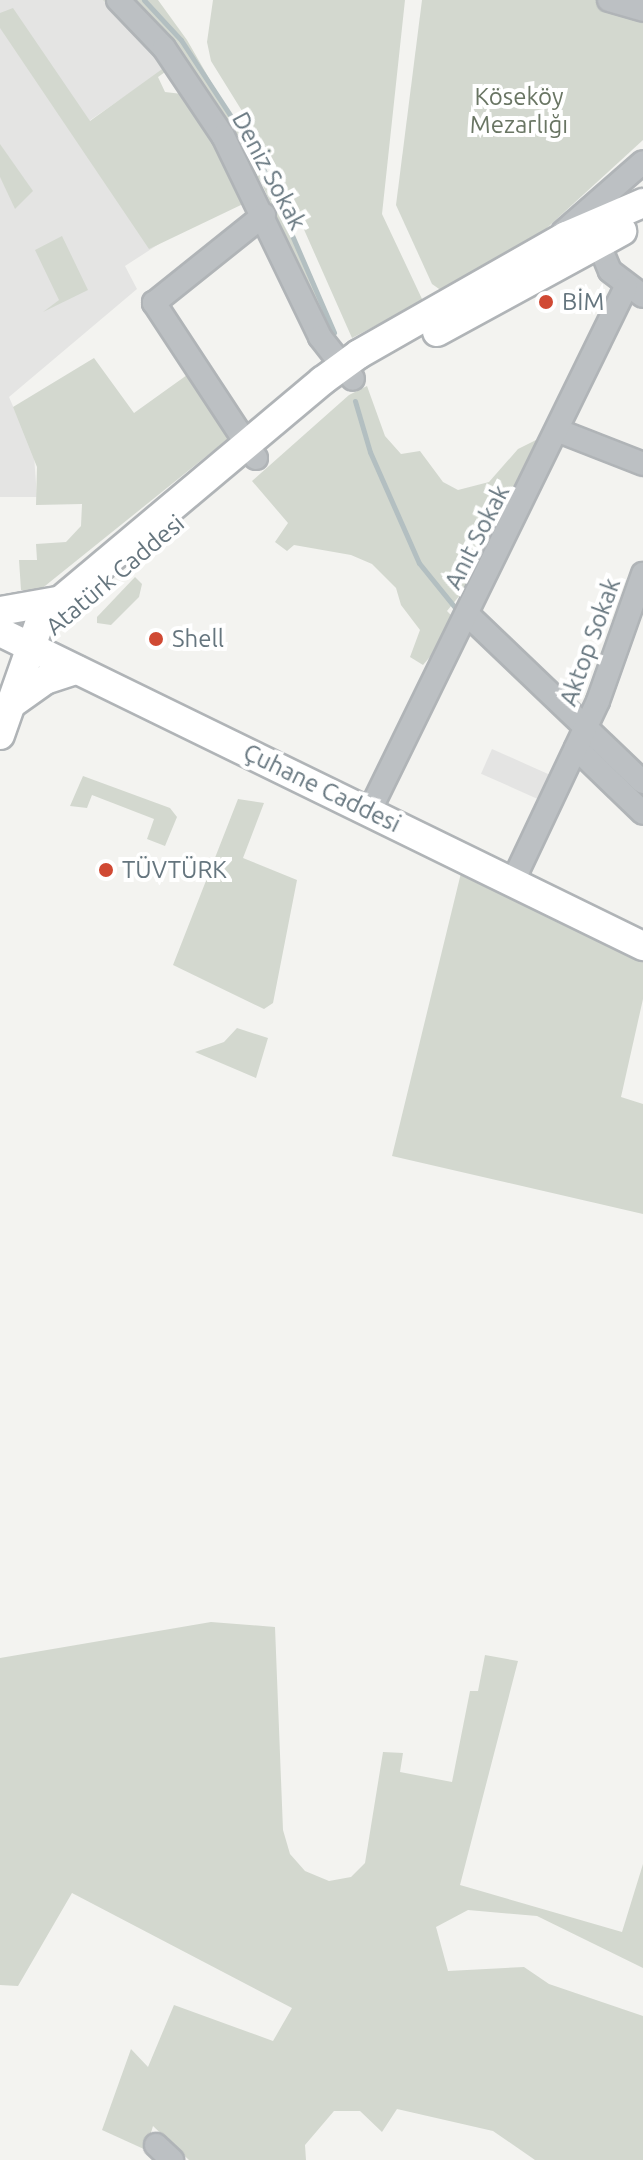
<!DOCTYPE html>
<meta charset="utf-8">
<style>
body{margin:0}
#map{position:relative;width:643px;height:2160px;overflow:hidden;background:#f3f3f0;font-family:Ubuntu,sans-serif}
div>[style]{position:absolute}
.built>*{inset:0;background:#e4e4e3;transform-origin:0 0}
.green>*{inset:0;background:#d3d8cf}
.stream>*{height:5px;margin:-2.5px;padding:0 2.5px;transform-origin:2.5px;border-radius:2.5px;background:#b3bfc1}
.roads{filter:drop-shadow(2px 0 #b0b4b7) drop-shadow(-2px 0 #b0b4b7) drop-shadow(0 2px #b0b4b7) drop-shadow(0 -2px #b0b4b7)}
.minor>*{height:22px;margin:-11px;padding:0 11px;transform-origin:11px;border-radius:11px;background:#bcc0c3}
.major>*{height:28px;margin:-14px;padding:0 14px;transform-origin:14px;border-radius:14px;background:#fff}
.dots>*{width:22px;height:22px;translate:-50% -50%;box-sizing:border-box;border:4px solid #fff;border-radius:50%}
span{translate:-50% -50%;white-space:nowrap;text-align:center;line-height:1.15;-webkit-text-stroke:8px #fff;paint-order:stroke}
.park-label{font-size:24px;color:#697563}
.street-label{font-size:24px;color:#65757e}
.poi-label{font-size:24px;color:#65757e}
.left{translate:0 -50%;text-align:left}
</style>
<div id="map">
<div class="built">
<div style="clip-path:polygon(0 0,110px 0,169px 66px,89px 121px,159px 244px,125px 266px,137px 289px,9px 397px,34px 455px,37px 497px,0 497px)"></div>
<div style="left:492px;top:749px;width:70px;height:27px;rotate:24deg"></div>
</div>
<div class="green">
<div style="clip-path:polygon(103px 0,110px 0,163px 53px,168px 70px,158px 77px,165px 92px,182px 94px,246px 197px,243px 204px,149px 249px,0 28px,0 13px,13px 8px,90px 121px,165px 67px)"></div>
<div style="clip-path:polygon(126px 0,158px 0,187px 40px,270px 184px,327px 315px,327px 329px,262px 184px,211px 104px)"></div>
<div style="clip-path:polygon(213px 0,405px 0,382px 214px,423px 301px,352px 338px,275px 164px,211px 61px,207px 42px)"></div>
<div style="clip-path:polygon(422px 0,609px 0,643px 10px,643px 140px,536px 238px,442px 291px,432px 284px,396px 205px)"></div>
<div style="clip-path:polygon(0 144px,33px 191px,15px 209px,0 177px)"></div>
<div style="clip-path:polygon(62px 236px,88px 290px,43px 312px,59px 300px,35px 250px)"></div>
<div style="clip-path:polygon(94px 358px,134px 413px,187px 375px,229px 438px,40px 590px,21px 590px,19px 560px,37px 560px,36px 544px,66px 542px,81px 526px,82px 504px,36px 505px,37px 467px,13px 407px)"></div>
<div style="clip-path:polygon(367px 386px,385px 436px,401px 454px,420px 451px,443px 482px,458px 490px,489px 482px,518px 449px,536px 440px,537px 448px,469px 584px,447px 611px,459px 623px,423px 665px,410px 657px,420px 630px,401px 605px,396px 588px,372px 564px,351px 555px,294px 545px,287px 551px,275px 542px,288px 523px,252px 481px,349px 395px)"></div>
<div style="clip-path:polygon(135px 577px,142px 584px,139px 597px,111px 625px,97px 623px,97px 617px)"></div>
<div style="clip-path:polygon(83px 776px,170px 808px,177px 817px,165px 846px,147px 839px,154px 819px,92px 795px,87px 808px,70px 806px)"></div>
<div style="clip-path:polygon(238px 799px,264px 803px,243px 858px,297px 880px,273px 1003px,264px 1009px,173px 965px)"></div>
<div style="clip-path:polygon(461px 873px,643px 962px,643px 999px,621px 1097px,643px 1104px,643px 1214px,392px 1156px)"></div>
<div style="clip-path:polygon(237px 1028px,268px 1038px,256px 1078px,195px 1052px,224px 1042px)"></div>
<div style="clip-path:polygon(211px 1622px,275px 1627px,283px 1830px,290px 1854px,305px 1871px,329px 1881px,351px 1877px,365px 1863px,383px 1752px,403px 1753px,400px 1772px,452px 1782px,470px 1691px,478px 1691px,485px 1655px,518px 1661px,460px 1885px,622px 1932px,643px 1864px,643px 1968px,537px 1916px,468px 1910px,436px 1927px,448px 1971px,524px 1967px,549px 1984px,643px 2016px,643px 2160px,535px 2160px,493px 2131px,397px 2109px,382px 2132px,360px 2111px,334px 2111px,305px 2145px,306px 2160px,189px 2160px,153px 2126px,146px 2150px,102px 2130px,131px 2049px,148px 2067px,174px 2005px,273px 2041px,292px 2008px,72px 1893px,18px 1986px,0 1985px,0 1658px)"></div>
</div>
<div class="stream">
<div style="left:144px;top:0;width:54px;rotate:47.2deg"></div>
<div style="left:181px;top:40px;width:142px;rotate:56.8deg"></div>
<div style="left:259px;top:159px;width:189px;rotate:66.6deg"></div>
<div style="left:355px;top:401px;width:53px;rotate:73.6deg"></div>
<div style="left:370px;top:452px;width:121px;rotate:66.2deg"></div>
<div style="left:419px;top:563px;width:60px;rotate:51deg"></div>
</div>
<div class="roads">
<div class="minor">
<div style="left:118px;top:0;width:66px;rotate:46.2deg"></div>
<div style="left:164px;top:48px;width:106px;rotate:56.2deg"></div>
<div style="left:223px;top:136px;width:223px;rotate:64.2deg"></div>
<div style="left:320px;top:337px;width:53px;rotate:51.8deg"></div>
<div style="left:609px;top:0;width:35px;rotate:16deg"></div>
<div style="left:593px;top:230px;width:44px;rotate:67.5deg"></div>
<div style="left:610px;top:271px;width:41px;rotate:37.1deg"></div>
<div style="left:563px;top:232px;width:106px;rotate:-41.2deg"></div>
<div style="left:559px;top:431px;width:90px;rotate:21.4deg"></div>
<div style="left:256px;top:458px;width:186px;rotate:-123.3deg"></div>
<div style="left:154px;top:303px;width:141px;rotate:-38.7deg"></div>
<div style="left:467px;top:614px;width:243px;rotate:43.7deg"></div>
<div style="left:576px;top:748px;width:93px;rotate:44.1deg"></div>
<div style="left:370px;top:810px;width:582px;rotate:-63.92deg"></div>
<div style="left:513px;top:881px;width:199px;rotate:-64.7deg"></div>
<div style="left:598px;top:701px;width:135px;rotate:-70.5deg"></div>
<div style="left:156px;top:2145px;width:22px;rotate:43deg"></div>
</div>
<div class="major">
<div style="left:437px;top:332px;width:211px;rotate:-28.6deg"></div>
<div style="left:0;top:611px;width:58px;rotate:-10deg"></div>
<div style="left:0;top:632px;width:716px;rotate:26.03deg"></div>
<div style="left:7px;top:707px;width:47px;rotate:-35.4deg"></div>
<div style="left:45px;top:680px;width:33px;rotate:-18deg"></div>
<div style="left:0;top:735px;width:126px;rotate:-70.6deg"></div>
<div style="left:42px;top:616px;width:366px;rotate:-40deg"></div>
<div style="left:322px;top:381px;width:46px;rotate:-36.1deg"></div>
<div style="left:359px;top:354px;width:238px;rotate:-29.7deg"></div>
<div style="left:566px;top:236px;width:84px;rotate:-23.2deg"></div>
</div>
</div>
<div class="dots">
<div style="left:546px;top:302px;background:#d04933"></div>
<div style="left:156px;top:639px;background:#d04933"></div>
<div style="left:106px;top:870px;background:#d04933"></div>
</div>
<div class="park-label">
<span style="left:519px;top:111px">Köseköy<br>Mezarlığı</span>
</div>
<div class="street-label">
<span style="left:269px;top:171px;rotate:62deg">Deniz Sokak</span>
<span style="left:477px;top:537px;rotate:-63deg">Anıt Sokak</span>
<span style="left:115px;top:575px;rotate:-40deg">Atatürk Caddesi</span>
<span style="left:590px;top:642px;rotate:-70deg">Aktop Sokak</span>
<span style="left:322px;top:788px;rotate:26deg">Çuhane Caddesi</span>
</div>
<div class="poi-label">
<span class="left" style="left:562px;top:302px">BİM</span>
<span class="left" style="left:172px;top:639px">Shell</span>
<span class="left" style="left:122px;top:870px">TÜVTÜRK</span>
</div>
</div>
